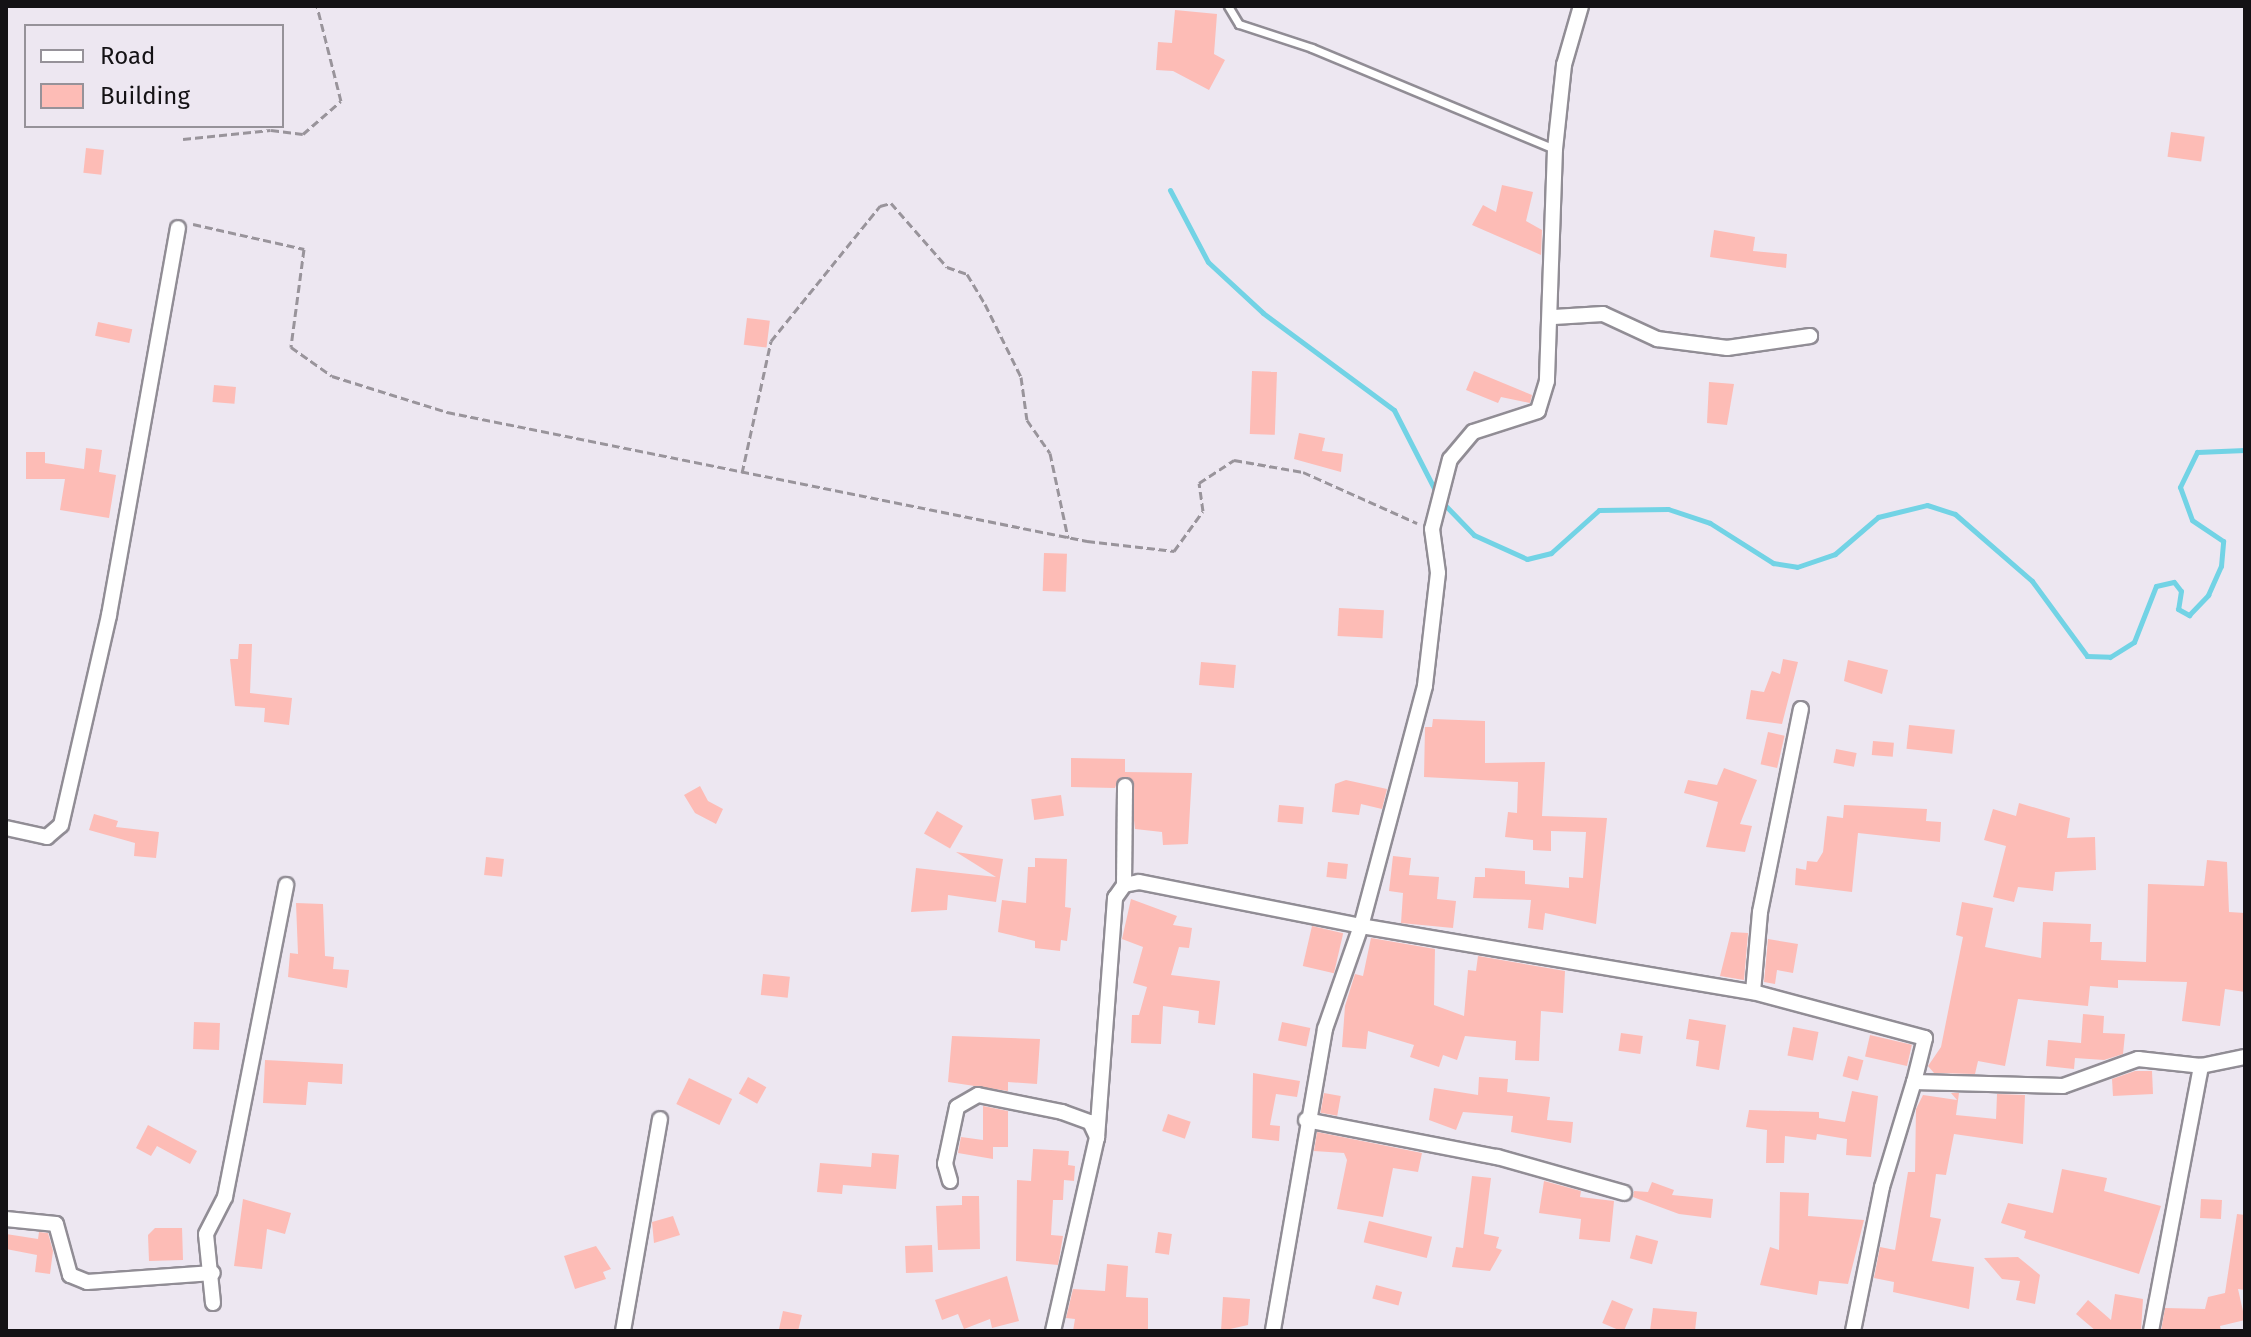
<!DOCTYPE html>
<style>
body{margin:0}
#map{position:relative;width:2251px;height:1337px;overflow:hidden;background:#ede7f1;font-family:"Fira Sans",sans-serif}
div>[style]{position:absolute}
.stream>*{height:5px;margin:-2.5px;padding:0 2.5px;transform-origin:2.5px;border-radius:2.5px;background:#72d3e5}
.building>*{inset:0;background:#fdbcb6;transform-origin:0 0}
.path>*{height:3px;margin-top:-1.5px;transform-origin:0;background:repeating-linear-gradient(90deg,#99949b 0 8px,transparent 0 12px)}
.roads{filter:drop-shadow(2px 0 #918d95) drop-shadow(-2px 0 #918d95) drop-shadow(0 2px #918d95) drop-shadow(0 -2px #918d95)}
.service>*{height:7px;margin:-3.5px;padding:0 3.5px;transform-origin:3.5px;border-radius:3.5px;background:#fff}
.minor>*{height:14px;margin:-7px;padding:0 7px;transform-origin:7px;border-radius:7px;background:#fff}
span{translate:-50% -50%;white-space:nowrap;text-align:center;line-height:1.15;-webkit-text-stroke:7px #ede7f1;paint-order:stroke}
.frame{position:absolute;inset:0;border:8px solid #141215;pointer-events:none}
.legend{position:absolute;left:24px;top:24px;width:260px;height:104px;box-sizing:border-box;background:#ede7f1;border:2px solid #969299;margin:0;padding:10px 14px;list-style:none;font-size:24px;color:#141215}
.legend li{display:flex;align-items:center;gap:16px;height:40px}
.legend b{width:40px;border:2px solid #969299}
</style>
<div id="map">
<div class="stream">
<div style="left:1170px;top:190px;width:81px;rotate:62.2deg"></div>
<div style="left:1208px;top:262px;width:75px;rotate:42.8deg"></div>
<div style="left:1263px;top:313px;width:163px;rotate:36.5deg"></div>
<div style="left:1394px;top:410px;width:94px;rotate:62.9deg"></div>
<div style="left:1442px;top:502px;width:46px;rotate:45.9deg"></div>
<div style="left:1474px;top:535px;width:58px;rotate:24.4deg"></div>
<div style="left:1527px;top:559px;width:25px;rotate:-14deg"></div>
<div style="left:1551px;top:553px;width:64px;rotate:-41.9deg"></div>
<div style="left:1599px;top:510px;width:69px;rotate:-0.8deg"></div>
<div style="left:1668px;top:509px;width:44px;rotate:18.4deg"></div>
<div style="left:1710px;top:523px;width:75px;rotate:32.4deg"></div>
<div style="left:1773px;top:563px;width:24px;rotate:9deg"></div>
<div style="left:1797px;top:567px;width:40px;rotate:-18.9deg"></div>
<div style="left:1835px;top:554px;width:57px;rotate:-40.7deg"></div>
<div style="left:1878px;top:517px;width:50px;rotate:-13.8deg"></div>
<div style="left:1927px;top:505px;width:29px;rotate:18deg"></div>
<div style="left:1955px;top:514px;width:102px;rotate:41deg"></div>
<div style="left:2032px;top:581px;width:93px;rotate:53.7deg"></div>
<div style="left:2087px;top:656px;width:23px;rotate:2deg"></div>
<div style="left:2110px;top:657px;width:28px;rotate:-32deg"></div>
<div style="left:2134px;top:642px;width:60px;rotate:-68.6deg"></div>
<div style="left:2156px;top:586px;width:18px;rotate:-13deg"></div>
<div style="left:2174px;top:582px;width:11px;rotate:52deg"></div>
<div style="left:2181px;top:591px;width:18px;rotate:99deg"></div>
<div style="left:2178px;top:609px;width:13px;rotate:29deg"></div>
<div style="left:2189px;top:615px;width:28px;rotate:-46deg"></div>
<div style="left:2208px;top:595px;width:32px;rotate:-66deg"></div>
<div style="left:2221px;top:566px;width:25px;rotate:-85deg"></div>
<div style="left:2223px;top:541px;width:37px;rotate:-146deg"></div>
<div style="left:2192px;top:520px;width:35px;rotate:-110deg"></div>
<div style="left:2180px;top:487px;width:39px;rotate:-64deg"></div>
<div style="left:2197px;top:452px;width:48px;rotate:-2.4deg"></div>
</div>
<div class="building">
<div style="clip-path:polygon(1175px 10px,1217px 14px,1214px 54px,1225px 60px,1209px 90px,1173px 71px,1156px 70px,1158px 42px,1172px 43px)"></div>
<div style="left:2171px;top:132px;width:34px;height:25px;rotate:8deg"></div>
<div style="left:86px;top:148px;width:18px;height:25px;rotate:6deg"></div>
<div style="clip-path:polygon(1502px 185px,1533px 192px,1526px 221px,1542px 230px,1541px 255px,1472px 225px,1483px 205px,1496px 212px)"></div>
<div style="clip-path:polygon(1714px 230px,1755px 237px,1753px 251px,1787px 254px,1786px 268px,1710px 257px)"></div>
<div style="left:747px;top:318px;width:23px;height:27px;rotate:7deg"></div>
<div style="left:98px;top:322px;width:35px;height:14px;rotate:12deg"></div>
<div style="left:1252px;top:371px;width:25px;height:63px;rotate:2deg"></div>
<div style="clip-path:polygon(1474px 371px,1532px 395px,1530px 403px,1501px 397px,1498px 403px,1466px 390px)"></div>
<div style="clip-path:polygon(1709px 382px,1734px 384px,1727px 425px,1707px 423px)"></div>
<div style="left:214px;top:385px;width:22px;height:17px;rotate:5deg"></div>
<div style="clip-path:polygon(1299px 433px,1325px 438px,1322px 451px,1343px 454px,1341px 472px,1294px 459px)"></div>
<div style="clip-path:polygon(86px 448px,102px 450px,99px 472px,116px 475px,109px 518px,60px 510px,65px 479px,26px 479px,26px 452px,45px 452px,45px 463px,84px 469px)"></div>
<div style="left:1044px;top:553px;width:23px;height:38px;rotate:2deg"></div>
<div style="left:1339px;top:608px;width:45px;height:28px;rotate:3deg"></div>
<div style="clip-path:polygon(239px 644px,252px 644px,250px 693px,292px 698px,289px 725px,264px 722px,265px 708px,235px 706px,230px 659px,238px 659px)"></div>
<div style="clip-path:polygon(1783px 659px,1798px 662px,1782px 724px,1746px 719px,1751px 690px,1764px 692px,1772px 671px,1780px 674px)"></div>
<div style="clip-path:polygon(1848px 660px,1888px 670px,1882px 694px,1844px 681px)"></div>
<div style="left:1201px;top:662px;width:35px;height:23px;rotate:5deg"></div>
<div style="clip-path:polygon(1433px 719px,1485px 721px,1485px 763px,1545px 762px,1542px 816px,1607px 818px,1596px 924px,1545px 913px,1543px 930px,1528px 928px,1531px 900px,1473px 898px,1475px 877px,1485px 877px,1485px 868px,1525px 871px,1525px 884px,1569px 888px,1569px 877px,1583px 878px,1586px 832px,1551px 831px,1551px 851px,1533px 850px,1533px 840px,1505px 837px,1508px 812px,1517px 813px,1518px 782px,1424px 777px,1425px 727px,1432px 727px)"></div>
<div style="left:1909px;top:725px;width:46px;height:24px;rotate:6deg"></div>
<div style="left:1768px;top:732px;width:17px;height:33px;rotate:13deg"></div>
<div style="left:1873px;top:741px;width:21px;height:14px;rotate:5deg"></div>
<div style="left:1836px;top:749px;width:21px;height:14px;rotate:11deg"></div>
<div style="clip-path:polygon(1071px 758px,1125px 759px,1125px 772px,1192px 773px,1188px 844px,1163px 845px,1162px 832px,1135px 829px,1129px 777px,1119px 778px,1115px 788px,1071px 787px)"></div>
<div style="clip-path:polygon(1724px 768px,1757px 780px,1740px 824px,1752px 826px,1745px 852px,1706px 847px,1718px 802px,1684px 793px,1688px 780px,1717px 785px)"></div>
<div style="clip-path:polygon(1346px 780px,1387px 789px,1382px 809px,1361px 804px,1359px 815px,1332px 812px,1335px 784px)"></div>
<div style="clip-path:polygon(700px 786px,708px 801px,723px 809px,716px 824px,695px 813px,684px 795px)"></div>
<div style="left:1061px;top:795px;width:21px;height:30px;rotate:82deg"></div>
<div style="clip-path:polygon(2019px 803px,2070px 818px,2067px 838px,2095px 837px,2096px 870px,2055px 872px,2053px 891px,2018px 887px,2014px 902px,1993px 897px,2006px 846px,1984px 840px,1993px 809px,2016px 816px)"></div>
<div style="left:1279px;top:805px;width:25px;height:17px;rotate:5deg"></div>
<div style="clip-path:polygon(1844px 805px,1927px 809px,1926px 821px,1941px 822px,1940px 842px,1858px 833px,1852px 892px,1795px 885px,1796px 868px,1806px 870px,1807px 861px,1817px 862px,1823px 852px,1827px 816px,1843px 818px)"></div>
<div style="left:937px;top:811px;width:30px;height:26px;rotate:30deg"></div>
<div style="clip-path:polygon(94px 814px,118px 821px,116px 827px,159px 832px,156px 858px,134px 856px,135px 843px,89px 830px)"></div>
<div style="clip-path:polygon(956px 852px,1003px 859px,996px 902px,948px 895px,947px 910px,911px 912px,916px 868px,996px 877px)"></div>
<div style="clip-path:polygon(1393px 856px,1411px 858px,1409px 875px,1439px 877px,1437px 899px,1456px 901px,1453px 928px,1401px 923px,1403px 893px,1389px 891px)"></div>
<div style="left:486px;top:857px;width:18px;height:18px;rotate:6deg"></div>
<div style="clip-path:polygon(1035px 858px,1067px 859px,1065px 907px,1071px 908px,1067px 941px,1061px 940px,1060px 951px,1035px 948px,1035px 941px,998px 932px,1002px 900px,1026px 903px,1028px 867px,1035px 867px)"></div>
<div style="clip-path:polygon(2207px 860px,2227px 862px,2229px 912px,2245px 913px,2245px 992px,2225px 989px,2220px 1026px,2182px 1021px,2187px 982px,2118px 980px,2118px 988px,2090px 986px,2088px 1006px,2018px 999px,2005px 1066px,1978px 1061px,1975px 1074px,1934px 1073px,1928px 1066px,1941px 1047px,1963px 937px,1956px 935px,1962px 902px,1993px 908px,1985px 947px,2041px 958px,2043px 922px,2091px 924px,2090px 942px,2102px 942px,2101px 960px,2146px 962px,2148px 884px,2204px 886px)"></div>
<div style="left:1328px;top:862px;width:20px;height:15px;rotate:6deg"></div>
<div style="clip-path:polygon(1131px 899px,1177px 916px,1173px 925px,1192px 928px,1189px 948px,1179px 947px,1171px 975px,1220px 981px,1215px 1025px,1198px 1023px,1199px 1011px,1163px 1006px,1161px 1044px,1131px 1043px,1132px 1015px,1139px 1015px,1147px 987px,1133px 983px,1143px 947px,1122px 939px)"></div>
<div style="clip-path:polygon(296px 903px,323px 904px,325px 956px,334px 957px,333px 969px,349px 970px,347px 988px,288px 977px,290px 953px,298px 954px)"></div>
<div style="left:1312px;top:926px;width:32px;height:41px;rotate:13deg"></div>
<div style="clip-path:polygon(1731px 932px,1748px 933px,1744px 980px,1720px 976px)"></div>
<div style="clip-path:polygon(1371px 938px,1435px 949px,1434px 1005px,1464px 1016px,1468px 970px,1476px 971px,1478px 956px,1565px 971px,1563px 1013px,1541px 1011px,1539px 1061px,1515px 1060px,1516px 1041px,1465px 1036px,1457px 1060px,1443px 1055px,1439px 1067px,1410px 1057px,1414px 1045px,1368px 1031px,1366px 1049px,1342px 1047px,1345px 1006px,1355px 974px,1363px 976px)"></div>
<div style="clip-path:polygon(1768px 939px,1798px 944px,1793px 973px,1777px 970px,1775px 984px,1764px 982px)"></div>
<div style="left:763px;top:974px;width:27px;height:21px;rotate:6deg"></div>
<div style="clip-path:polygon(2083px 1014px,2104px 1016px,2103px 1033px,2125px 1034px,2123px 1054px,2104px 1060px,2075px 1058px,2074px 1069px,2046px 1066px,2048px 1040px,2081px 1043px)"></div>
<div style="clip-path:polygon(1689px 1019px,1726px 1025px,1719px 1070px,1696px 1066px,1699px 1041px,1686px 1039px)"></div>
<div style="left:194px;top:1022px;width:26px;height:27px;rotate:2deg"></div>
<div style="left:1282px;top:1022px;width:29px;height:19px;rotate:12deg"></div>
<div style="left:1793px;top:1027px;width:26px;height:29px;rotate:11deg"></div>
<div style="left:1621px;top:1033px;width:22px;height:18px;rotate:8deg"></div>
<div style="left:1870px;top:1035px;width:43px;height:22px;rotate:13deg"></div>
<div style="clip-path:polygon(952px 1036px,1040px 1039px,1037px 1084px,1008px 1082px,1008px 1091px,948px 1082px)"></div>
<div style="left:1848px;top:1056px;width:16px;height:21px;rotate:15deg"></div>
<div style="clip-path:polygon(265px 1060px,343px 1064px,342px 1084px,308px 1082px,306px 1105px,263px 1103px)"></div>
<div style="clip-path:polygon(2135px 1071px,2152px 1071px,2153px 1094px,2113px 1096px,2112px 1079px)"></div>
<div style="clip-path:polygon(1253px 1073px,1300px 1081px,1297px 1097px,1276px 1094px,1270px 1125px,1280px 1126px,1279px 1141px,1252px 1138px)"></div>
<div style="left:748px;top:1077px;width:21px;height:19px;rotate:29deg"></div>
<div style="clip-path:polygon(1479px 1077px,1508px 1079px,1507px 1092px,1550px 1097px,1547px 1120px,1573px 1122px,1571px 1143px,1511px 1132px,1513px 1116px,1463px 1112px,1456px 1130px,1429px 1120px,1434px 1088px,1478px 1095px)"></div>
<div style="left:689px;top:1078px;width:48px;height:29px;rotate:26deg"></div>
<div style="clip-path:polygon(1852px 1091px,1878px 1096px,1871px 1157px,1846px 1155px,1847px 1139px,1817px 1134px,1816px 1140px,1785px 1136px,1784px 1163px,1766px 1163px,1767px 1130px,1746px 1127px,1749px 1110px,1819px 1112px,1819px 1118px,1845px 1122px)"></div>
<div style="left:1324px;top:1093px;width:17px;height:20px;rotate:10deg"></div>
<div style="clip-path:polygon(1951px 1093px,1959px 1093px,1956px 1115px,1996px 1119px,1997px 1094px,2025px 1095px,2023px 1144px,1954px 1134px,1946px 1175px,1936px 1174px,1930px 1217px,1941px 1219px,1932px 1261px,1974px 1267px,1969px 1309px,1893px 1292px,1894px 1282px,1874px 1278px,1880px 1247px,1895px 1250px,1908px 1172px,1915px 1172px,1916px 1109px,1923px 1095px,1957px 1100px)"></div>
<div style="clip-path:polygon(983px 1106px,1008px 1111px,1008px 1147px,993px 1147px,993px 1159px,958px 1153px,961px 1137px,983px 1140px)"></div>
<div style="left:1168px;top:1114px;width:24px;height:18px;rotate:19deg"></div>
<div style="clip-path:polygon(148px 1125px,197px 1151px,190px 1164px,157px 1146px,151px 1156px,136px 1148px)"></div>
<div style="clip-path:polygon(1317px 1132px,1422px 1153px,1418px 1172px,1393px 1168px,1383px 1217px,1337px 1209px,1347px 1160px,1344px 1153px,1314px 1151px)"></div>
<div style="clip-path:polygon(1033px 1149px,1069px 1151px,1068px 1165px,1075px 1166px,1074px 1181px,1064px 1180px,1063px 1200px,1053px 1200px,1051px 1235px,1063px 1236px,1058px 1265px,1016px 1261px,1017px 1180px,1031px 1181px)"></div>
<div style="clip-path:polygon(872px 1153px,899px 1155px,896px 1189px,843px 1185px,842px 1194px,817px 1192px,820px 1163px,871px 1167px)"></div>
<div style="clip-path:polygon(2062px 1169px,2107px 1178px,2104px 1191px,2161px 1206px,2139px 1274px,2024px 1238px,2026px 1231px,2001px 1223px,2008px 1203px,2053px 1213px)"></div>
<div style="clip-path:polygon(1472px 1176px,1491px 1178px,1484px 1234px,1499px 1237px,1496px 1248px,1502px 1250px,1490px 1271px,1452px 1267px,1456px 1247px,1463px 1248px)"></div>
<div style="clip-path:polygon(1544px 1181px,1581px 1191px,1580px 1197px,1614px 1201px,1610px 1242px,1579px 1239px,1581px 1219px,1539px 1213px)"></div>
<div style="clip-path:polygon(1652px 1182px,1674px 1190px,1672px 1195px,1713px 1199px,1711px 1218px,1679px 1214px,1633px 1197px,1634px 1191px,1648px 1192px)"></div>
<div style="clip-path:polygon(1780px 1192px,1809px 1193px,1808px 1216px,1864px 1220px,1848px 1284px,1819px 1281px,1817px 1295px,1760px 1285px,1770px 1247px,1779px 1250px)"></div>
<div style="clip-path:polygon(962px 1196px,979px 1196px,980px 1249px,938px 1250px,936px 1206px,962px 1205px)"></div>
<div style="clip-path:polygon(243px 1199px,291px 1213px,285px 1234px,267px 1229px,262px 1269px,234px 1266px)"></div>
<div style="left:2201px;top:1199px;width:21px;height:19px;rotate:3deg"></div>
<div style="clip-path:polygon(2237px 1214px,2245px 1215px,2245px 1290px,2238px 1289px,2245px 1320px,2220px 1326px,2221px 1331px,2161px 1331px,2165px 1308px,2205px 1309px,2208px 1297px,2225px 1293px)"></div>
<div style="clip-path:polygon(673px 1216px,680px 1235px,654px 1243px,652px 1222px)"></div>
<div style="left:1369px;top:1221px;width:65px;height:22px;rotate:14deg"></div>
<div style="clip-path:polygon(155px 1228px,182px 1228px,183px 1260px,149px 1261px,148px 1235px)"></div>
<div style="clip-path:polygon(39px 1232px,48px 1233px,53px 1251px,50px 1274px,35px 1272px,37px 1255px,6px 1249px,6px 1234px,38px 1239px)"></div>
<div style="left:1158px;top:1232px;width:14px;height:21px;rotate:8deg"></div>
<div style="left:1636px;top:1235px;width:23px;height:24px;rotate:15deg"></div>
<div style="left:932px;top:1245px;width:27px;height:27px;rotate:88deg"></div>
<div style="clip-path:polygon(596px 1246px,611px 1269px,603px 1272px,606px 1279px,575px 1289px,564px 1256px)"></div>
<div style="clip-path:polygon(2018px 1257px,2040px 1275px,2035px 1304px,2016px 1300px,2020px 1281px,2002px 1279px,1984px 1258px)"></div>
<div style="clip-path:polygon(1107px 1264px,1128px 1266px,1126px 1297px,1148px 1298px,1148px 1331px,1073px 1331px,1075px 1319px,1066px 1318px,1073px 1289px,1105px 1291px)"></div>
<div style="clip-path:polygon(1007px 1276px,1019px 1321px,992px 1328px,990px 1319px,964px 1329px,958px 1314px,942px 1320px,935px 1300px)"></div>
<div style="left:1376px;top:1285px;width:27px;height:14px;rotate:15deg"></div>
<div style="clip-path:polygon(2115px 1294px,2143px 1299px,2141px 1331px,2096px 1331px,2076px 1314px,2088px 1300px,2111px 1320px)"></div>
<div style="clip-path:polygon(1223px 1297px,1250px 1299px,1248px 1325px,1221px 1331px)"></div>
<div style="left:1612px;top:1300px;width:23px;height:25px;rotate:23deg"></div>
<div style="clip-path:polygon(1653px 1308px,1697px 1312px,1695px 1331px,1650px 1331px)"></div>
<div style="clip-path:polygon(783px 1311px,802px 1315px,798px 1331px,779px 1329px)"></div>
</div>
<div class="path">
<div style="left:183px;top:139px;width:88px;rotate:-5.8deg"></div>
<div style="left:271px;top:130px;width:32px;rotate:7deg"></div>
<div style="left:303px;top:134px;width:50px;rotate:-41deg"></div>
<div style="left:341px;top:101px;width:98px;rotate:-104.2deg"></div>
<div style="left:193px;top:224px;width:114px;rotate:12.7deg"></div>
<div style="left:304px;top:249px;width:99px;rotate:97.6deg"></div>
<div style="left:291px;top:347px;width:50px;rotate:35.3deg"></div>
<div style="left:332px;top:376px;width:121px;rotate:17.4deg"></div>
<div style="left:447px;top:412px;width:653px;rotate:11.4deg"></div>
<div style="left:1087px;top:541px;width:88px;rotate:6.6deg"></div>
<div style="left:1174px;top:551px;width:49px;rotate:-54.1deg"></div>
<div style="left:1203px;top:511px;width:28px;rotate:-98deg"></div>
<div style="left:1199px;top:483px;width:42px;rotate:-33.3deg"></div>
<div style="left:1234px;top:460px;width:70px;rotate:9.9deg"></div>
<div style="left:1303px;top:472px;width:125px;rotate:24.1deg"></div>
<div style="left:742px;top:473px;width:135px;rotate:-77.6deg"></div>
<div style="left:771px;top:341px;width:174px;rotate:-51.1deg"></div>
<div style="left:880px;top:206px;width:11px;rotate:-15deg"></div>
<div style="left:891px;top:203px;width:85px;rotate:48.8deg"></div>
<div style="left:947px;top:267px;width:21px;rotate:19deg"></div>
<div style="left:967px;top:274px;width:35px;rotate:59deg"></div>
<div style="left:985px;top:304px;width:81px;rotate:63.7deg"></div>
<div style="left:1021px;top:377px;width:43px;rotate:82.1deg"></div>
<div style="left:1027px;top:420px;width:40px;rotate:55.1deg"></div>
<div style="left:1050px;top:453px;width:87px;rotate:78deg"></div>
</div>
<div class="roads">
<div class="service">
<div style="left:1228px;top:6px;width:21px;rotate:59deg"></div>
<div style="left:1239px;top:24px;width:77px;rotate:18.2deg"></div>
<div style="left:1312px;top:48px;width:263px;rotate:22.6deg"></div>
</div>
<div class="minor">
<div style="left:1581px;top:6px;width:61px;rotate:106.1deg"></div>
<div style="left:1564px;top:65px;width:84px;rotate:96.1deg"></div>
<div style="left:1555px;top:149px;width:232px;rotate:92deg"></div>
<div style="left:1547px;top:381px;width:31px;rotate:107deg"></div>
<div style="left:1538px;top:411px;width:68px;rotate:162.1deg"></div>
<div style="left:1473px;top:432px;width:35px;rotate:130deg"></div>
<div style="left:1450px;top:459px;width:72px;rotate:104.4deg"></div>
<div style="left:1432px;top:529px;width:44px;rotate:82.2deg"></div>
<div style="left:1438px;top:573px;width:114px;rotate:96.6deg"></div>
<div style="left:1425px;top:686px;width:248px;rotate:104.9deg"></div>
<div style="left:1361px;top:926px;width:398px;rotate:9.6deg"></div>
<div style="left:1753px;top:992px;width:178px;rotate:15deg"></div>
<div style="left:1925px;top:1038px;width:45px;rotate:104deg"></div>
<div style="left:1554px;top:317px;width:49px;rotate:-3.5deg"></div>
<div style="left:1603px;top:314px;width:60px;rotate:24.8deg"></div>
<div style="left:1657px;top:339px;width:71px;rotate:7.3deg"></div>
<div style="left:1727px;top:348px;width:84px;rotate:-8.2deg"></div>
<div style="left:6px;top:828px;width:42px;rotate:12.4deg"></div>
<div style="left:47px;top:837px;width:18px;rotate:-41deg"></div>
<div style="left:61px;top:825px;width:215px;rotate:-77.1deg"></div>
<div style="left:109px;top:615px;width:393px;rotate:-79.9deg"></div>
<div style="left:1124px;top:885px;width:99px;rotate:-89.4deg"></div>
<div style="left:1753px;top:992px;width:80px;rotate:-85deg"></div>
<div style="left:1760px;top:912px;width:207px;rotate:-78.6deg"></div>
<div style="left:1306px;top:1120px;width:195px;rotate:11deg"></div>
<div style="left:1497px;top:1157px;width:132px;rotate:15.8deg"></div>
<div style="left:950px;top:1181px;width:18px;rotate:-106deg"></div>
<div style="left:945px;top:1164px;width:58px;rotate:-78.1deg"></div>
<div style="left:957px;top:1107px;width:24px;rotate:-30deg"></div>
<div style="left:978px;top:1095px;width:86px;rotate:11.4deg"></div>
<div style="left:1062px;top:1112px;width:30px;rotate:20deg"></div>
<div style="left:1090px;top:1122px;width:17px;rotate:65deg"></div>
<div style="left:6px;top:1219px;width:50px;rotate:5.7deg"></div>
<div style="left:56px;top:1224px;width:53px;rotate:74.6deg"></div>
<div style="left:70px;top:1275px;width:18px;rotate:22deg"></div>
<div style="left:87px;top:1282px;width:126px;rotate:-4.1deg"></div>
<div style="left:213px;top:1303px;width:69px;rotate:-95.8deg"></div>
<div style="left:206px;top:1234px;width:42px;rotate:-62.8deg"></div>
<div style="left:225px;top:1197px;width:318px;rotate:-78.9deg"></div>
<div style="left:623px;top:1331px;width:215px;rotate:-80.1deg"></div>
<div style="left:1053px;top:1331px;width:198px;rotate:-77.2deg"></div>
<div style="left:1097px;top:1138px;width:241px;rotate:-85.7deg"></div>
<div style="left:1115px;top:898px;width:16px;rotate:-55deg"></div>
<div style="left:1124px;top:885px;width:15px;rotate:-11deg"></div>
<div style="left:1139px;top:882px;width:226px;rotate:11.2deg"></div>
<div style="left:1361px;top:926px;width:109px;rotate:109.3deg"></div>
<div style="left:1325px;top:1029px;width:306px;rotate:99.8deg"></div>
<div style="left:1853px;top:1331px;width:147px;rotate:-78.6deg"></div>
<div style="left:1882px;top:1187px;width:110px;rotate:-73.1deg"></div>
<div style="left:1914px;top:1082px;width:149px;rotate:1.5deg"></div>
<div style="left:2063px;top:1086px;width:80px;rotate:-19.8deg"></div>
<div style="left:2138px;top:1059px;width:63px;rotate:6.3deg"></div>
<div style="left:2201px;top:1066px;width:45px;rotate:-11.6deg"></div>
<div style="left:2151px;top:1331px;width:270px;rotate:-79.3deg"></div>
</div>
</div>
<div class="frame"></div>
<ul class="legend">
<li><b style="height:10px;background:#fff"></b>Road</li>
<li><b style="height:22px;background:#fdbcb6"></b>Building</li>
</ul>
</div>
